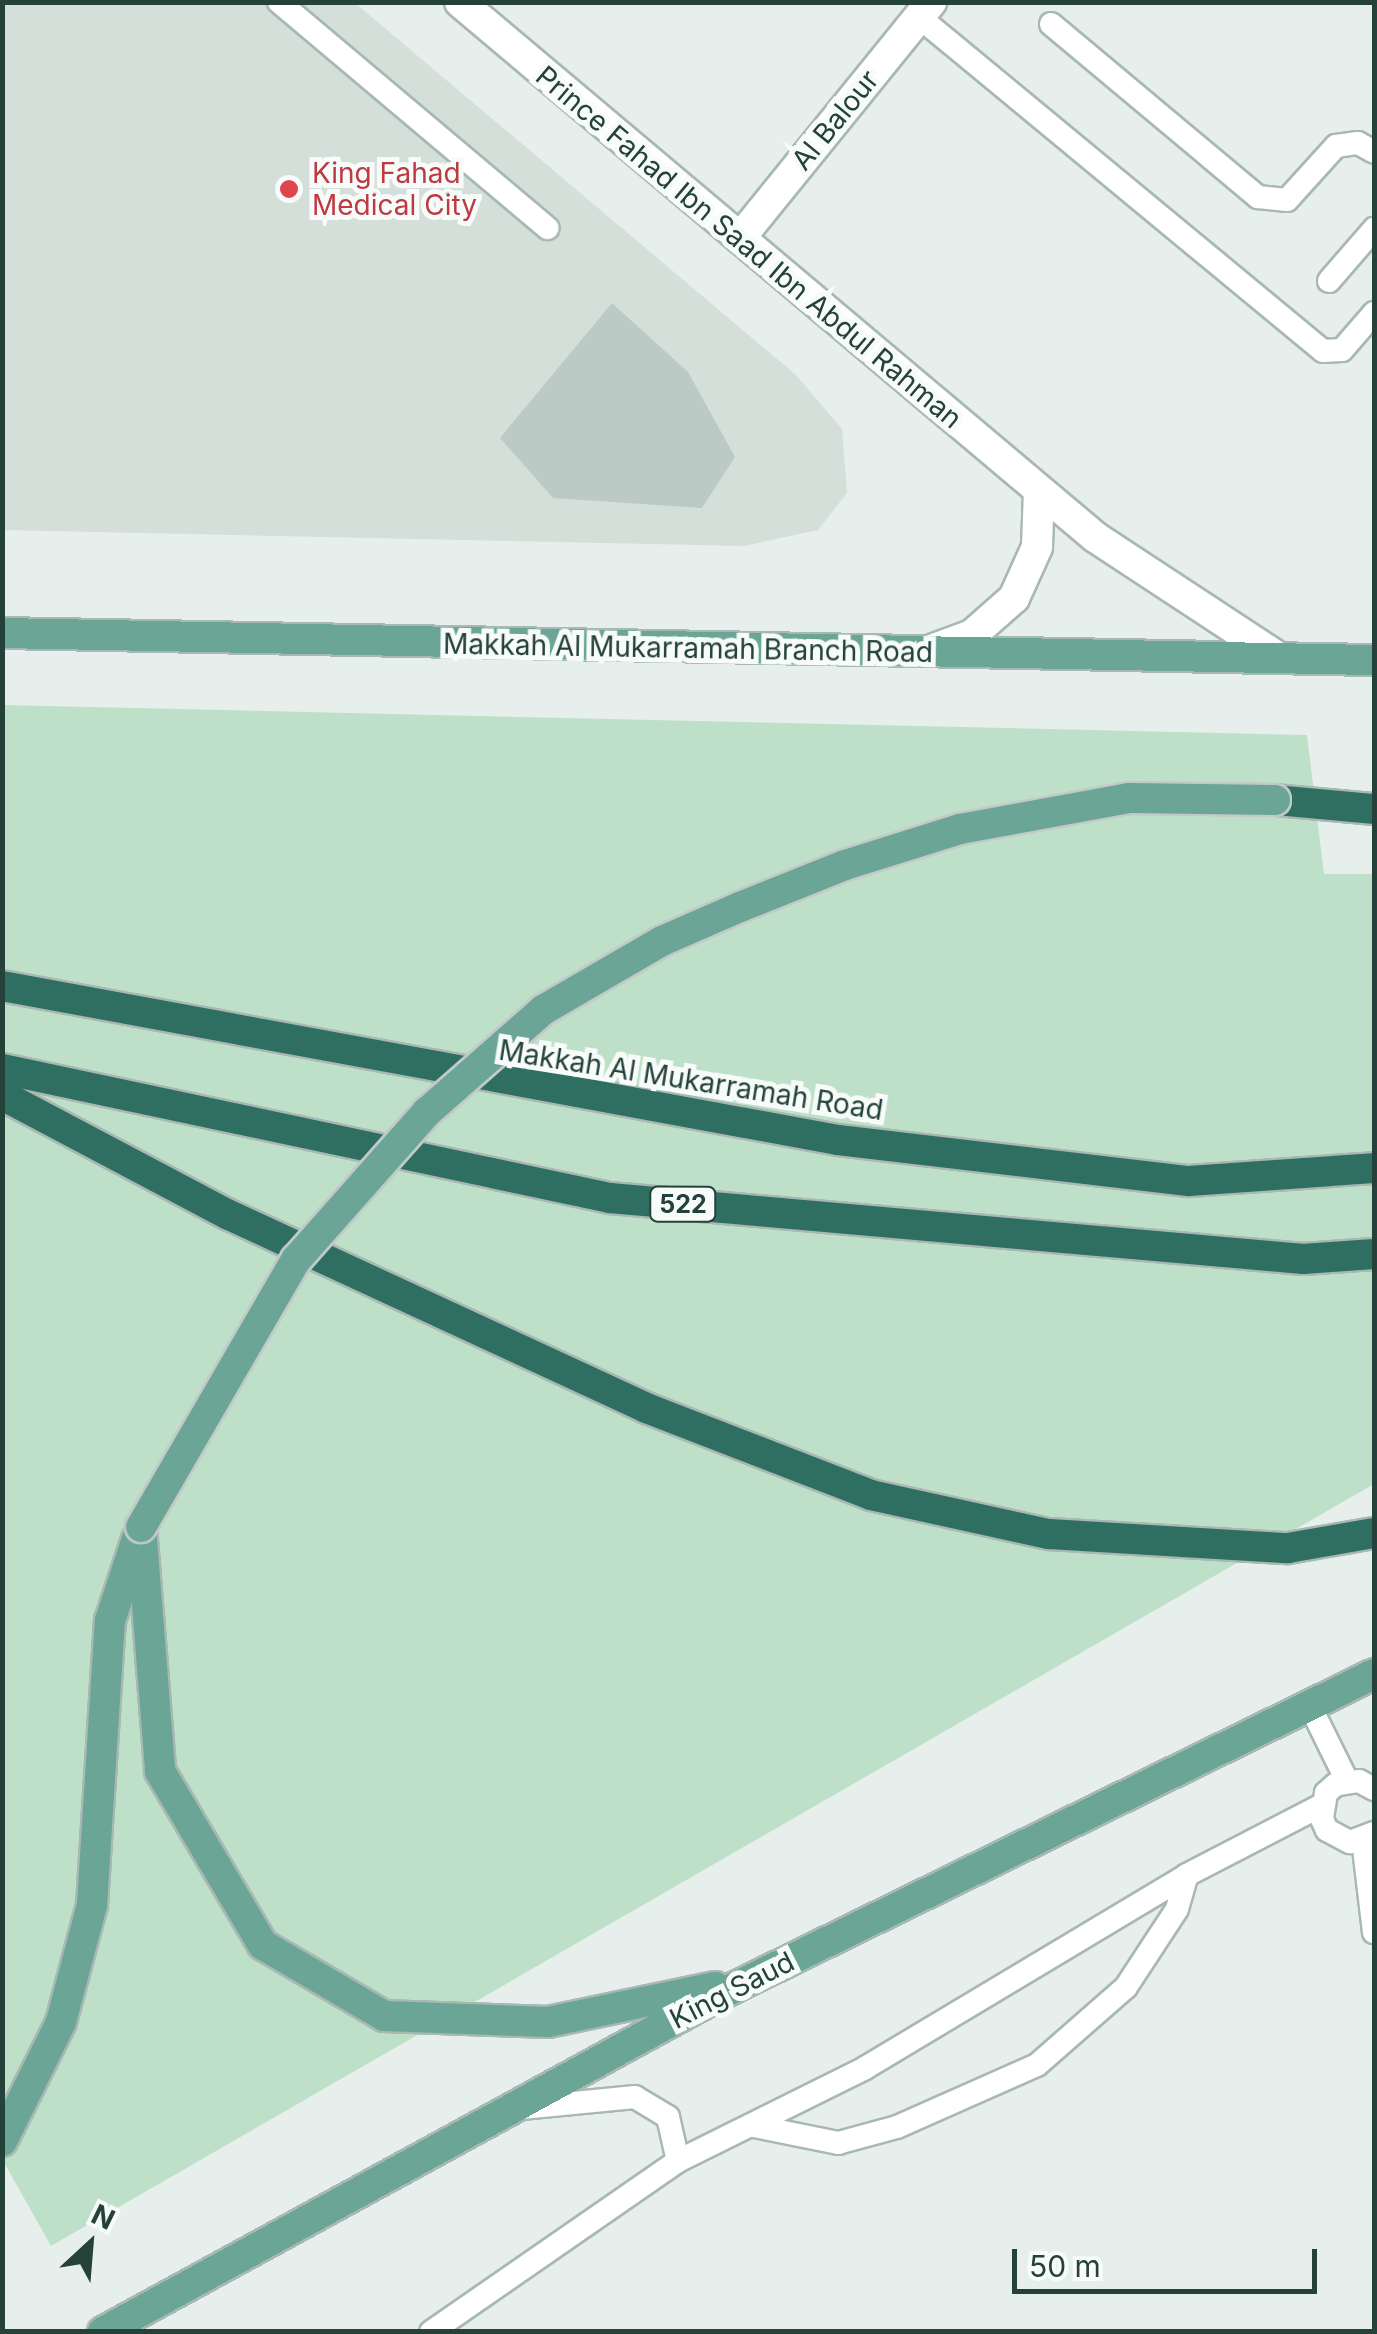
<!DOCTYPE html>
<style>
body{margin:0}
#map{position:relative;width:1377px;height:2334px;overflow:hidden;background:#e6efeb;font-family:Inter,sans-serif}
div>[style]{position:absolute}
.built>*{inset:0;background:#d4dfda}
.green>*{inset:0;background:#bfe0c8}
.building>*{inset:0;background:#bbcac4}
.roads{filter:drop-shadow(2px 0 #a8b8b2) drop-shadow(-2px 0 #a8b8b2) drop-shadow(0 2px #a8b8b2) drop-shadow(0 -2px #a8b8b2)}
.lane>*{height:22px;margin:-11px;padding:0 11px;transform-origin:11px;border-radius:11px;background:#fff}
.street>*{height:30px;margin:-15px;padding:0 15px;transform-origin:15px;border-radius:15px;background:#fff}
.primary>*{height:30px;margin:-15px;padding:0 15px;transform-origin:15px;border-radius:15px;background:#6aa596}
.highway>*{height:30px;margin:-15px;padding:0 15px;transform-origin:15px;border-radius:15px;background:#2f6f62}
.bridges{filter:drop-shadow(2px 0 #c2cac8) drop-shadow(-2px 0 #c2cac8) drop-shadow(0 2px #c2cac8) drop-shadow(0 -2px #c2cac8)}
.primary-bridge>*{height:30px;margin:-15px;padding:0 15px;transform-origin:15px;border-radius:15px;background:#6aa596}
.dots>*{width:28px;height:28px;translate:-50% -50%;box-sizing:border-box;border:5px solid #f7fbf9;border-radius:50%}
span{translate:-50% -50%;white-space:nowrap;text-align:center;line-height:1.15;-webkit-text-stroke:10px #f7fbf9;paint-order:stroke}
.shield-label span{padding:2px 8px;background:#f7fbf9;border:2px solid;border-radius:8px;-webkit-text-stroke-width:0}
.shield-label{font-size:25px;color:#24423a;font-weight:700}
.street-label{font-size:28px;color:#24423a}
.health-label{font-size:28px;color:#be3a42}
.left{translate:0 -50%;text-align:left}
.frame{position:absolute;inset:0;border:5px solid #24423a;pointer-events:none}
.north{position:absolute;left:40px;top:2194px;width:100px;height:100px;-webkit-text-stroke:8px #f7fbf9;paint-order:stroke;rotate:26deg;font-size:28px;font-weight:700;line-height:40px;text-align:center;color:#24423a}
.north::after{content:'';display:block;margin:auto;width:35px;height:45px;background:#24423a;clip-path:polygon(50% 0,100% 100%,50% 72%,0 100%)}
.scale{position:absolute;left:1012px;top:2249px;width:305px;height:45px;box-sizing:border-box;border:5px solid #24423a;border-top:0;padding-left:12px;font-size:30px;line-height:35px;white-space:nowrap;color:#24423a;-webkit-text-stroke:8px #f7fbf9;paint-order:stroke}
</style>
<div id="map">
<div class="built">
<div style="clip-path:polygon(3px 2px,355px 3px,796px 375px,842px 429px,847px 493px,818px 530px,744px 546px,3px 530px)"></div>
</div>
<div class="green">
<div style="clip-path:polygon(2px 705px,1307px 735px,1324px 874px,1374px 874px,1374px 1484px,51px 2246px,2px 2159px)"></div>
</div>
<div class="building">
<div style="clip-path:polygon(612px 303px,688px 372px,735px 457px,702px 508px,553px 498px,500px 438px)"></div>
</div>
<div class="roads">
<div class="lane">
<div style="left:279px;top:2px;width:351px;rotate:40.1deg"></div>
<div style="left:919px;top:17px;width:524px;rotate:39.58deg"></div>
<div style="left:1323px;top:351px;width:19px;rotate:-3deg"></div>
<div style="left:1342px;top:350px;width:49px;rotate:-49.1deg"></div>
<div style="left:1051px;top:24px;width:270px;rotate:39.9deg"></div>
<div style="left:1258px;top:197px;width:29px;rotate:6deg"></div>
<div style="left:1287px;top:200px;width:73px;rotate:-47.8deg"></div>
<div style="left:1336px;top:146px;width:22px;rotate:-8deg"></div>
<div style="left:1358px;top:143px;width:18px;rotate:29deg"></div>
<div style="left:1329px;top:281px;width:69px;rotate:-49.1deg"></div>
<div style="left:1310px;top:1706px;width:84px;rotate:63.7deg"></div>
<div style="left:1374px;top:1789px;width:17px;rotate:-152deg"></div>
<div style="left:1359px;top:1781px;width:24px;rotate:171deg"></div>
<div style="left:1335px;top:1785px;width:12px;rotate:138deg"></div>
<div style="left:1326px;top:1793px;width:26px;rotate:99deg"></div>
<div style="left:1322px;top:1819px;width:12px;rotate:66deg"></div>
<div style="left:1327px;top:1830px;width:26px;rotate:28deg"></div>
<div style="left:1350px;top:1842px;width:26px;rotate:-21deg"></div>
<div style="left:1363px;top:1840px;width:93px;rotate:83.2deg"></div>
<div style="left:754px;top:2126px;width:86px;rotate:11.4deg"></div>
<div style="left:838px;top:2143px;width:61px;rotate:-15.2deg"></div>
<div style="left:897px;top:2127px;width:153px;rotate:-23.9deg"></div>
<div style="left:1037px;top:2065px;width:118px;rotate:-41.2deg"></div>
<div style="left:1126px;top:1987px;width:93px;rotate:-56.8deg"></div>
<div style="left:1177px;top:1909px;width:35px;rotate:-74deg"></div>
<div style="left:678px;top:2161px;width:209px;rotate:-26.4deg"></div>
<div style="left:865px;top:2068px;width:375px;rotate:-30.9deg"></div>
<div style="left:1187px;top:1875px;width:152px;rotate:-27.4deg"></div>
<div style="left:431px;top:2332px;width:300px;rotate:-34.7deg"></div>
<div style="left:678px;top:2161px;width:45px;rotate:-102.8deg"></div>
<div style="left:668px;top:2117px;width:39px;rotate:-149deg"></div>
<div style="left:635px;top:2097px;width:114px;rotate:174.4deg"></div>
</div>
<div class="street">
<div style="left:460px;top:2px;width:830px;rotate:40.11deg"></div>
<div style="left:1095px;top:537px;width:219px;rotate:33.3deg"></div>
<div style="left:740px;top:238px;width:304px;rotate:-51deg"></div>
<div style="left:931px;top:650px;width:44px;rotate:-20.1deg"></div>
<div style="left:972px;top:635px;width:56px;rotate:-41.4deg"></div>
<div style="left:1014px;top:598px;width:56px;rotate:-65.7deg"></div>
<div style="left:1037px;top:547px;width:56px;rotate:-88deg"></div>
</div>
<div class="primary">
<div style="left:2px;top:633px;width:1372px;rotate:1.13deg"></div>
<div style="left:141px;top:1527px;width:245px;rotate:85.5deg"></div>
<div style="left:160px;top:1771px;width:202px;rotate:59.4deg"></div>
<div style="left:263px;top:1945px;width:140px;rotate:30.4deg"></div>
<div style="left:384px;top:2016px;width:164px;rotate:2.1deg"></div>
<div style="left:548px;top:2022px;width:171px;rotate:-11.8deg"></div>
<div style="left:2px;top:2141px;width:133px;rotate:-63.6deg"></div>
<div style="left:61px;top:2022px;width:121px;rotate:-75.2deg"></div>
<div style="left:92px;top:1905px;width:285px;rotate:-86.4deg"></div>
<div style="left:110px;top:1621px;width:86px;rotate:-71.8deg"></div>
<div style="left:103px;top:2332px;width:711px;rotate:-28.66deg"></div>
<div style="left:727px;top:1991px;width:720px;rotate:-26.1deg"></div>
</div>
<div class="highway">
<div style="left:1275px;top:800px;width:99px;rotate:5.2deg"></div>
<div style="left:2px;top:986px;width:850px;rotate:10.44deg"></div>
<div style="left:838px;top:1140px;width:353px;rotate:6.7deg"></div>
<div style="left:1189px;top:1181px;width:185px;rotate:-4deg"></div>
<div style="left:2px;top:1069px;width:622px;rotate:11.98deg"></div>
<div style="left:610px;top:1198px;width:696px;rotate:5.03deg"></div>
<div style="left:1303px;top:1259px;width:71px;rotate:-4deg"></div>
<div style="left:2px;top:1095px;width:257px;rotate:27.9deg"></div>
<div style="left:229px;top:1215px;width:459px;rotate:24.8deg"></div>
<div style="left:646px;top:1408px;width:241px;rotate:21.1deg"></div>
<div style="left:871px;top:1495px;width:182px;rotate:12.4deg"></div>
<div style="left:1049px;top:1534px;width:239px;rotate:3.4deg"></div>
<div style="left:1288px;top:1548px;width:87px;rotate:-9.9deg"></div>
</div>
</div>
<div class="bridges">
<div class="primary-bridge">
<div style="left:141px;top:1527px;width:309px;rotate:-59.9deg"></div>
<div style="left:296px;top:1260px;width:198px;rotate:-48.5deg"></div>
<div style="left:427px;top:1112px;width:154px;rotate:-41.3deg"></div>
<div style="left:543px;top:1010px;width:138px;rotate:-30.1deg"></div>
<div style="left:662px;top:941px;width:85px;rotate:-23.6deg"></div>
<div style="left:740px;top:907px;width:113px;rotate:-21.8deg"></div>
<div style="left:845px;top:865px;width:121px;rotate:-17.4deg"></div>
<div style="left:960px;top:829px;width:172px;rotate:-10.4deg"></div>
<div style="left:1129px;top:798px;width:146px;rotate:0.8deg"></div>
</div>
</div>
<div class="dots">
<div style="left:289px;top:189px;background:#e0444e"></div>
</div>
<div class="shield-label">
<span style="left:683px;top:1204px">522</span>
</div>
<div class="street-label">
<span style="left:835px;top:120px;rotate:-51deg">Al Balour</span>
<span style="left:749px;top:247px;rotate:40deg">Prince Fahad Ibn Saad Ibn Abdul Rahman</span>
<span style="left:688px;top:648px;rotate:1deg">Makkah Al Mukarramah Branch Road</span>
<span style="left:691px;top:1080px;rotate:9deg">Makkah Al Mukarramah Road</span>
<span style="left:732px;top:1990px;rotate:-27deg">King Saud</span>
</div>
<div class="health-label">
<span class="left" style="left:312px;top:189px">King Fahad<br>Medical City</span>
</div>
<div class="frame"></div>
<div class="north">N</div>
<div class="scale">50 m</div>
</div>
